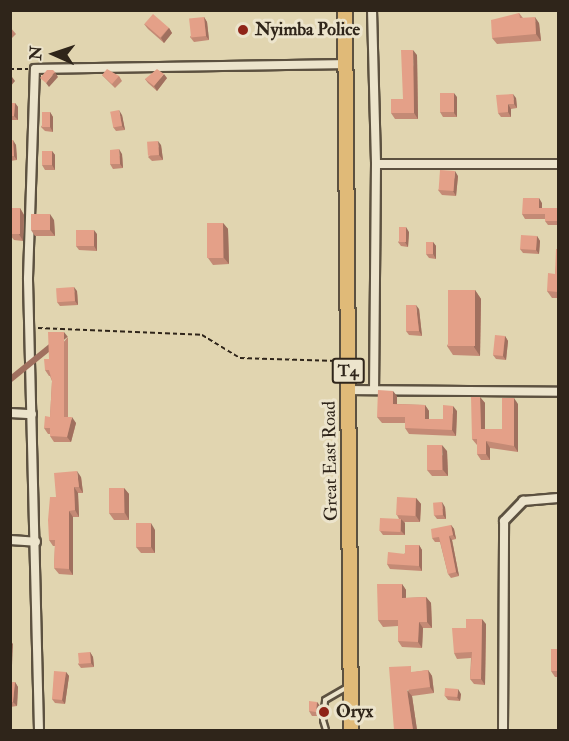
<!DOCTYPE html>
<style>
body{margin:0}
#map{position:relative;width:569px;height:741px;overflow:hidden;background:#e1d5b0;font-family:"IM FELL Double Pica",serif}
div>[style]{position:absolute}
.path>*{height:1.5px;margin-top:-0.75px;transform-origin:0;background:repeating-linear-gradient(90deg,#2f251a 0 4.5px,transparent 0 7.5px)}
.roads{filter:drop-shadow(2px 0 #5c5140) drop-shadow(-2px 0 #5c5140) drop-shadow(0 2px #5c5140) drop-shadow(0 -2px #5c5140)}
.lane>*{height:4px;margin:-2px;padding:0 2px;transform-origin:2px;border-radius:2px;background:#ece4cc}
.street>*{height:8px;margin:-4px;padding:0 4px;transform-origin:4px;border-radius:4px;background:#ece4cc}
.highway>*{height:14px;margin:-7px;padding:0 7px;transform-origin:7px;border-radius:7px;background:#e0ba78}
.wall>*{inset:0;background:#c48a75}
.shaded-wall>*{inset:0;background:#a0705f;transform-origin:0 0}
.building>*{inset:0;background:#e4a088;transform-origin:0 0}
.dots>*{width:16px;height:16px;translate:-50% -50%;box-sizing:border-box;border:3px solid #ece4cc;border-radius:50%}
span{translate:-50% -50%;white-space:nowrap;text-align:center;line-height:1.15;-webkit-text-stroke:6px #ece4cc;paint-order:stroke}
.shield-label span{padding:2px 4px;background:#ece4cc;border:2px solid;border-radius:4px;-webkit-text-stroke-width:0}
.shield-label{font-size:16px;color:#2f251a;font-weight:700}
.poi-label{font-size:18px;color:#2f251a;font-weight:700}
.left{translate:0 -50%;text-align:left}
.street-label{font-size:18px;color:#2f251a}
.frame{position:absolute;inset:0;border:12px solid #2f251a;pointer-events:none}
.north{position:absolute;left:24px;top:24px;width:60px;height:60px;-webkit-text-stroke:4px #ece4cc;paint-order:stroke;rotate:273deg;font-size:16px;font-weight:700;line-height:24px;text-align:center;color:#2f251a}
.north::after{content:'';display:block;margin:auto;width:21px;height:27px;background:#2f251a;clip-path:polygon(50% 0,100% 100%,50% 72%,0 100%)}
</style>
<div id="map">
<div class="path">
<div style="left:10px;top:69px;width:18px"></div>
<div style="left:38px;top:328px;width:164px;rotate:2.4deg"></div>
<div style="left:202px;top:335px;width:44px;rotate:31.2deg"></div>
<div style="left:240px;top:358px;width:98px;rotate:1.8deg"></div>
</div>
<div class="roads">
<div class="lane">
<div style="left:326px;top:730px;width:10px;rotate:-107deg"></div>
<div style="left:323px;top:720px;width:20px;rotate:-84deg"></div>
<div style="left:325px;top:700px;width:24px;rotate:-30deg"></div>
</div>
<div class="street">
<div style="left:372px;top:10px;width:154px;rotate:88.5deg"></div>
<div style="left:376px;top:164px;width:226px;rotate:90.5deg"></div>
<div style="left:376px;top:164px;width:182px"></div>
<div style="left:348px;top:390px;width:210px;rotate:0.5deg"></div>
<div style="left:10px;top:413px;width:22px;rotate:3deg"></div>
<div style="left:10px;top:540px;width:26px;rotate:4deg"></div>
<div style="left:39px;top:730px;width:452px;rotate:-91.4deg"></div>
<div style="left:28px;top:278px;width:209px;rotate:-88.1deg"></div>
<div style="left:35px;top:69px;width:311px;rotate:-0.9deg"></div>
<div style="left:503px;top:730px;width:209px;rotate:-89.7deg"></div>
<div style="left:504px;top:521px;width:28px;rotate:-46deg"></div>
<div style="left:523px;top:501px;width:35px;rotate:-5deg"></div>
</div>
<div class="highway">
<div style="left:345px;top:10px;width:720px;rotate:89.52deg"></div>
</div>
</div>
<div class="wall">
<div style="clip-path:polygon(519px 13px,523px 18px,539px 23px,541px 41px,497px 44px,492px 38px)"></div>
<div style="clip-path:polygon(204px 17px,207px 22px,209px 40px,194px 42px,190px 37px)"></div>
<div style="clip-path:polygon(144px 24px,169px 28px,172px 33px,164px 43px,148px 29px)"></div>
<div style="clip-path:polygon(10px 27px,16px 34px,10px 40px)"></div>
<div style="clip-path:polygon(417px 55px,418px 119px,395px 119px,391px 113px,403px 99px)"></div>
<div style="clip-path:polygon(102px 75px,119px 76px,122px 81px,115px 88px)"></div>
<div style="clip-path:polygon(167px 78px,157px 91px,148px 83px,145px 79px)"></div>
<div style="clip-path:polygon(457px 97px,457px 117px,443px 117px,440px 112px)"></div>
<div style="clip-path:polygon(516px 98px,517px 108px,511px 109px,511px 117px,501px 117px,498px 113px)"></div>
<div style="clip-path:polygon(10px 103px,15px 103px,18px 107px,18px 120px,10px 120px)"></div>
<div style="clip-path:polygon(50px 112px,53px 117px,53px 132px,45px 131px,41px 127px)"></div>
<div style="clip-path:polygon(122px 115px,125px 130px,116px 131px,113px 127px)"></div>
<div style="clip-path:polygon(10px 140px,16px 145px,17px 160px,10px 161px)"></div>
<div style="clip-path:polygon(161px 145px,163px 160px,152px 161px,148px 157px)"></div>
<div style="clip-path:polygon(52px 151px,55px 155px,55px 170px,45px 170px,42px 165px)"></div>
<div style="clip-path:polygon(122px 154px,123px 168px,113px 169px,110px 164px)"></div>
<div style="clip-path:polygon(458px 176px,456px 196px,442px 195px,438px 190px)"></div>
<div style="clip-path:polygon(542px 203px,542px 208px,558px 208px,558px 225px,548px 225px,545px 221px,545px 219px,525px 219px,522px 214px)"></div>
<div style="clip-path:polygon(10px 208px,20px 208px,24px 215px,23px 241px,14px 240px,10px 235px)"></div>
<div style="clip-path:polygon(54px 220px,55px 236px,35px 236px,31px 230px)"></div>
<div style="clip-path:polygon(223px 223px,228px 229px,229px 264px,213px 265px,208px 258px)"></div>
<div style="clip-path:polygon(409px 232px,408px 247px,401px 246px,398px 242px)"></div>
<div style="clip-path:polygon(97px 234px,97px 251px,79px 250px,76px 246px)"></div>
<div style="clip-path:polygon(537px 236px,540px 241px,539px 254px,523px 253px,520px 249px)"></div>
<div style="clip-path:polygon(433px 242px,436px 246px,436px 259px,429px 258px,426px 254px)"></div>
<div style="clip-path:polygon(558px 249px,558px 298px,552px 298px,547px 291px,555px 274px)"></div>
<div style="clip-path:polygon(475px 290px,481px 299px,480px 356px,453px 355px,447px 346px)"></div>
<div style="clip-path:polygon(77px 291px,78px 305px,60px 306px,57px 302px)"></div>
<div style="clip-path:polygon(419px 309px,422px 336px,409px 335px,406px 331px)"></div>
<div style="clip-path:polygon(505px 336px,508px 341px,506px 360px,496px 359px,493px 355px)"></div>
<div style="clip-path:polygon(68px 337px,68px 417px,76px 423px,71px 442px,54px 442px,50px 436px,50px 434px,48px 434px,44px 428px,50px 417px,52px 381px,50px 376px,49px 376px,45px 370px,49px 359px)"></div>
<div style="clip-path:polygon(397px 396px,397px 404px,425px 405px,429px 411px,429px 419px,443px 419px,457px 411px,456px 436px,409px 434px,405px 428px,405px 423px,382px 423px,377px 417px)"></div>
<div style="clip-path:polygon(480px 397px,485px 403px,485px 429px,502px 429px,518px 404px,518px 452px,490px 448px,490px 460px,481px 460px,477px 454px,477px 445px,472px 439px)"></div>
<div style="clip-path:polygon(447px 451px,448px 476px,432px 476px,427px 470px)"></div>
<div style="clip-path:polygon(81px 477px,83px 493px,78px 493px,79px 517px,73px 517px,73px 575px,59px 574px,54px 568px,55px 546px,53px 546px,49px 540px,56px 497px)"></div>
<div style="clip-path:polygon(124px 488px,129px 494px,129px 520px,114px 520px,109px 513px)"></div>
<div style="clip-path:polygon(416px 498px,421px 504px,420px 522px,404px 522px,405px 523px,405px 535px,383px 535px,380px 531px,399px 519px,397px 515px)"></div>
<div style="clip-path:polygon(445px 507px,446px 519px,437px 519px,434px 515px)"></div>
<div style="clip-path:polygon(451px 525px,454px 529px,456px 539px,452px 540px,459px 576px,451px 578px,448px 574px,440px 542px,435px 542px,432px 538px)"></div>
<div style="clip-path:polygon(155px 530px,155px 553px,141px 553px,136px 547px)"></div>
<div style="clip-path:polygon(419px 545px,422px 550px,422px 571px,390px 569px,387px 564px)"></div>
<div style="clip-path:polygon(402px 584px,406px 590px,406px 598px,426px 597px,431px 603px,432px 628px,423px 628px,422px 648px,402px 647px,398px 641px,398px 626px,383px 627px,378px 620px)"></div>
<div style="clip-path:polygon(486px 624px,485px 685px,474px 684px,470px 679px,471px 658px,457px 659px,454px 653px,466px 628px)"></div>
<div style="clip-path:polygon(558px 649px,558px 677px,555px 677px,551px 671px)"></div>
<div style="clip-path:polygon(90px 652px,93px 657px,94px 667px,81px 668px,78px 664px)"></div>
<div style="clip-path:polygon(428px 670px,432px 676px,434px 693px,412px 696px,417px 730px,394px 730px,415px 672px)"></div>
<div style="clip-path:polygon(66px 672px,69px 676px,65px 704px,55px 703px,52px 699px)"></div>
<div style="clip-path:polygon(15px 682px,18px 687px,17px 706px,10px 707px,10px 683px)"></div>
<div style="clip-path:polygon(461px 694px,460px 701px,448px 700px,445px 696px)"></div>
<div style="clip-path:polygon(317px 702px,320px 706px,319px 716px,312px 716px,309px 711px)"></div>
</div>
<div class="shaded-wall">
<div style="clip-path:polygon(204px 17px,207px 22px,209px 40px,206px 36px)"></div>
<div style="clip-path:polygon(535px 17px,539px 23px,541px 41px,536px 34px)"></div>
<div style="clip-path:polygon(169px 28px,172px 33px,164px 43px,161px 38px)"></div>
<div style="clip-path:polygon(413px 50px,417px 55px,418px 119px,414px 113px)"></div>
<div style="clip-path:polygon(55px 72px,58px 77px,49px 87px,46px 83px)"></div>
<div style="clip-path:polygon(164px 74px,167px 78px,157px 91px,154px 86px)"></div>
<div style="clip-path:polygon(12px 77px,15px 81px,10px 87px,10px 79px)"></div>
<div style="clip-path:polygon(454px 93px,457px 97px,457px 117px,454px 113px)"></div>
<div style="clip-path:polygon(513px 94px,516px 98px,517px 108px,514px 104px)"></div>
<div style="clip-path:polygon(15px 103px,18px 107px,18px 120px,14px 116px)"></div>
<div style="clip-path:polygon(508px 104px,511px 109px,511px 117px,508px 112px)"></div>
<div style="clip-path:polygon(119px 110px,122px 115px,125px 130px,122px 126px)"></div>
<div style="clip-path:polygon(50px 112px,53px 117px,53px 132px,50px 127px)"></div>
<div style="clip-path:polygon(13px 140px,16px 145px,17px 160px,14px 156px)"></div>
<div style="clip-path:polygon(158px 141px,161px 145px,163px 160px,159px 155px)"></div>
<div style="clip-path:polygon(119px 149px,122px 154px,123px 168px,120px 164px)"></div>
<div style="clip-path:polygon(52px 151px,55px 155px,55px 170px,52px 165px)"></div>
<div style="clip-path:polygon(455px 171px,458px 176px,456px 196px,453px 191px)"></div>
<div style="clip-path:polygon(539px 198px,542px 203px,542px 212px,539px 208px)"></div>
<div style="clip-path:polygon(20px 208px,24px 215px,23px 241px,19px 234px)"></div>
<div style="clip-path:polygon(50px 214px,54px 220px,55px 236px,50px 230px)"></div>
<div style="clip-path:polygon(223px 223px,228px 229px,229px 264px,224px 258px)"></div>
<div style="clip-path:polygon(406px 227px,409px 232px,408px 247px,405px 242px)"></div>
<div style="clip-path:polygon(94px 230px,97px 234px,97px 251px,94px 246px)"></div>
<div style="clip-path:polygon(537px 236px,540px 241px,539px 254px,536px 250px)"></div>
<div style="clip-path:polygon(433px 242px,436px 246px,436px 259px,433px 254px)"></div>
<div style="clip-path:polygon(74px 287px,77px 291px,78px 305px,75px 301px)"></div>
<div style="clip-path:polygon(475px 290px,481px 299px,480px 356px,474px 347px)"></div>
<div style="clip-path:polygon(416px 305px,419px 309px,422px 336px,419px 331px)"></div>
<div style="left:64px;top:332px;width:6px;height:85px;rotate:51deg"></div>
<div style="clip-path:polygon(505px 336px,508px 341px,506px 360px,503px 356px)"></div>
<div style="clip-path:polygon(393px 391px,397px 396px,397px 410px,393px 404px)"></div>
<div style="clip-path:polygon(480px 397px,485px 403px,485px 436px,481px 429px)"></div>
<div style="clip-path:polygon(514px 398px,518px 404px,518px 452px,514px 446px)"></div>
<div style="clip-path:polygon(425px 405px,429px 411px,429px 425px,425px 419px)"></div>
<div style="clip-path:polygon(453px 406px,457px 411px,456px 436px,452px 430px)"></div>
<div style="clip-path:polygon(72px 417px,76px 423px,71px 442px,67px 437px)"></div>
<div style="clip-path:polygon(486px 441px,490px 448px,490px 460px,486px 454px)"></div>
<div style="clip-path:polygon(442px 445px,447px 451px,448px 476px,443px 470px)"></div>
<div style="clip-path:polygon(77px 471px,81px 477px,83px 493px,79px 487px)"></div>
<div style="clip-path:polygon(74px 487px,78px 493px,79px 517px,75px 510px)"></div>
<div style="clip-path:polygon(124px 488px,129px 494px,129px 520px,125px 513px)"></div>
<div style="clip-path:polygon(416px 498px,421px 504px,420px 522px,416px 516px)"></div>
<div style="clip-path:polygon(442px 502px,445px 507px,446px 519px,443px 515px)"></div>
<div style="clip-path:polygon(69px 511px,73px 517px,73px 575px,69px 569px)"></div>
<div style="clip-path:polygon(401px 519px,405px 523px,405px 535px,401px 531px)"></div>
<div style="clip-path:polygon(151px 523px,155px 530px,155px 553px,151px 547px)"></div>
<div style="clip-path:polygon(451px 525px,454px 529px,456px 539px,453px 535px)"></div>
<div style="clip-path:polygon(449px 536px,452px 540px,459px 576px,456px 572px)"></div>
<div style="clip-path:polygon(419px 545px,422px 550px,422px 571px,419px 566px)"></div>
<div style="clip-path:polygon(402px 584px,406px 590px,406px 604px,402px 598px)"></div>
<div style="clip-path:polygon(426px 597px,431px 603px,432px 628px,427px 622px)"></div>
<div style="clip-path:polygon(482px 619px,486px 624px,485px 685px,481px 679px)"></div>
<div style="clip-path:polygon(419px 622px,423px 628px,422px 648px,418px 642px)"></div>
<div style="clip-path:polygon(10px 640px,13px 644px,12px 665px,10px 663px)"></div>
<div style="clip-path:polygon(90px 652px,93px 657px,94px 667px,91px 663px)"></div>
<div style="clip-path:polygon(428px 670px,432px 676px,434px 693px,430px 687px)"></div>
<div style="clip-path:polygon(66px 672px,69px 676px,65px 704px,62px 700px)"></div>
<div style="clip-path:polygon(15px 682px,18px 687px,17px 706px,13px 702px)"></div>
<div style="clip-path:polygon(458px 689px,461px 694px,460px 701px,457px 697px)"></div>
<div style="clip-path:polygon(407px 690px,412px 696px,417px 730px,413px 730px)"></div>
<div style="clip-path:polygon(317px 702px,320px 706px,319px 716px,316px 712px)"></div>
</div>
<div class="building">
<div style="clip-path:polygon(519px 13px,520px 18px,535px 17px,536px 34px,492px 38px,491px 20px)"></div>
<div style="left:153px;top:14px;width:21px;height:13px;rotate:41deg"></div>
<div style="left:204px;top:17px;width:19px;height:15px;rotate:84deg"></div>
<div style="clip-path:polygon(401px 50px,413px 50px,414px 113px,391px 113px,391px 99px,403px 99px)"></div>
<div style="clip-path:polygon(107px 69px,119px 76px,112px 84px,102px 75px)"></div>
<div style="clip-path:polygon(157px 69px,164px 74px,154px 86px,145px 79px)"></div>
<div style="clip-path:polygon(47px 70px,53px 70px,55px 72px,46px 83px,40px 78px)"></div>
<div style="left:440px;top:93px;width:14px;height:19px"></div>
<div style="clip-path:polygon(513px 94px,514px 104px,508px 104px,508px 112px,498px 113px,496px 95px)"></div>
<div style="clip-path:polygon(10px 103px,15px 103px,14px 116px,10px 116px)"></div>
<div style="left:119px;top:110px;width:16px;height:9px;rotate:79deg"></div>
<div style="left:42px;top:112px;width:8px;height:15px"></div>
<div style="clip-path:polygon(10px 140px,13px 140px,14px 156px,10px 156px)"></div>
<div style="left:158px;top:141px;width:14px;height:11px;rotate:86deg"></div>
<div style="clip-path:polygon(119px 149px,120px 164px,110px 164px,110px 150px)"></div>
<div style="left:42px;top:151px;width:10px;height:14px"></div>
<div style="left:440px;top:170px;width:15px;height:20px;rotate:4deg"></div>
<div style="clip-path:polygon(523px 198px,539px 198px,539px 208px,558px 208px,558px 221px,545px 221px,545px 214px,522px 214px)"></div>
<div style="left:10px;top:208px;width:10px;height:26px"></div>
<div style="left:31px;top:214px;width:19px;height:16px"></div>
<div style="left:207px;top:223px;width:16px;height:35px"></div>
<div style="left:399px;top:227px;width:7px;height:15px"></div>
<div style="left:76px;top:230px;width:18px;height:16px"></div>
<div style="left:521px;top:235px;width:16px;height:14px;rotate:4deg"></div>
<div style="left:426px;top:242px;width:7px;height:12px"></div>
<div style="clip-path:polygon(556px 249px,558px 249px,558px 292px,547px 291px,548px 273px,555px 274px)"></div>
<div style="left:74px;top:287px;width:14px;height:18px;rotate:86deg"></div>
<div style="left:448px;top:290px;width:27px;height:56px"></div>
<div style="clip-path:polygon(406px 305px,416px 305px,419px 331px,406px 331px)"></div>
<div style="clip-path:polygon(48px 332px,64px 332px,64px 417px,72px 417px,67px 437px,50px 436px,50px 428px,44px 428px,45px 416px,50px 417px,52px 381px,49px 370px,45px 370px,44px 359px,49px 359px)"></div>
<div style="left:495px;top:335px;width:10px;height:20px;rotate:6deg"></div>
<div style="clip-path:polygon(378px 390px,393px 391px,393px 404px,425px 405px,425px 419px,443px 419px,443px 405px,453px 406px,452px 430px,405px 428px,405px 417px,377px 417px)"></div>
<div style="clip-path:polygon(471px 397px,480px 397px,481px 429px,502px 429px,502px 398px,514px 398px,514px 446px,486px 441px,486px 454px,477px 454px,477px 439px,472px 439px)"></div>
<div style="left:427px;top:445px;width:15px;height:25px"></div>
<div style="clip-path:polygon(77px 471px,79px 487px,74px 487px,75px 510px,69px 511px,69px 569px,54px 568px,55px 540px,49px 540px,48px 520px,50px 497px,56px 497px,54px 473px)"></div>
<div style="left:109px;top:488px;width:15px;height:25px"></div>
<div style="left:397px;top:497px;width:19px;height:18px;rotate:3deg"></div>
<div style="left:442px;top:502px;width:13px;height:9px;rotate:86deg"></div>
<div style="left:380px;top:518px;width:21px;height:13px;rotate:3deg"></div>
<div style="left:136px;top:523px;width:15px;height:24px"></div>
<div style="clip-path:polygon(451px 525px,453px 535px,449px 536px,456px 572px,448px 574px,439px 537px,432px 538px,431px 529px)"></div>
<div style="clip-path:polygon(405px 545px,419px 545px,419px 566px,387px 564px,388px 552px,405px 554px)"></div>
<div style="clip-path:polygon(377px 584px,402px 584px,402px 598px,426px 597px,427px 622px,419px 622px,418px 642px,398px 641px,398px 620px,378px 620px)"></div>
<div style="clip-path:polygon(466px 619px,482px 619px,481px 679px,470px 679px,472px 652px,454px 653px,452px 628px,466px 628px)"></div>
<div style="left:551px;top:649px;width:7px;height:22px"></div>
<div style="left:90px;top:652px;width:11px;height:12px;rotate:85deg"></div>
<div style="clip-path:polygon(411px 666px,411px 672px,428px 670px,430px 687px,407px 690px,413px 730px,394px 730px,389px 667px)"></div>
<div style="clip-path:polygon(54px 671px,66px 672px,62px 700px,52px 699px)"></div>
<div style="clip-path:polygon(15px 682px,13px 702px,10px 702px,10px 683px)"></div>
<div style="left:445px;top:688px;width:13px;height:8px;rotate:4deg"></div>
<div style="clip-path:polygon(309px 701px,317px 702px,316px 712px,309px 711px)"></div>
</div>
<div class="dots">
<div style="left:243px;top:30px;background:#8f2418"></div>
<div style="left:324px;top:712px;background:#8f2418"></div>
</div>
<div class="shield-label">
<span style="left:348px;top:371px">T4</span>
</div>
<div class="poi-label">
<span class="left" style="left:255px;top:30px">Nyimba Police</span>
<span class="left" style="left:336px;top:712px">Oryx</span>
</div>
<div class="street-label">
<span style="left:331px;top:461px;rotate:-91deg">Great East Road</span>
</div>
<div class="frame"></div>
<div class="north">N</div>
</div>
